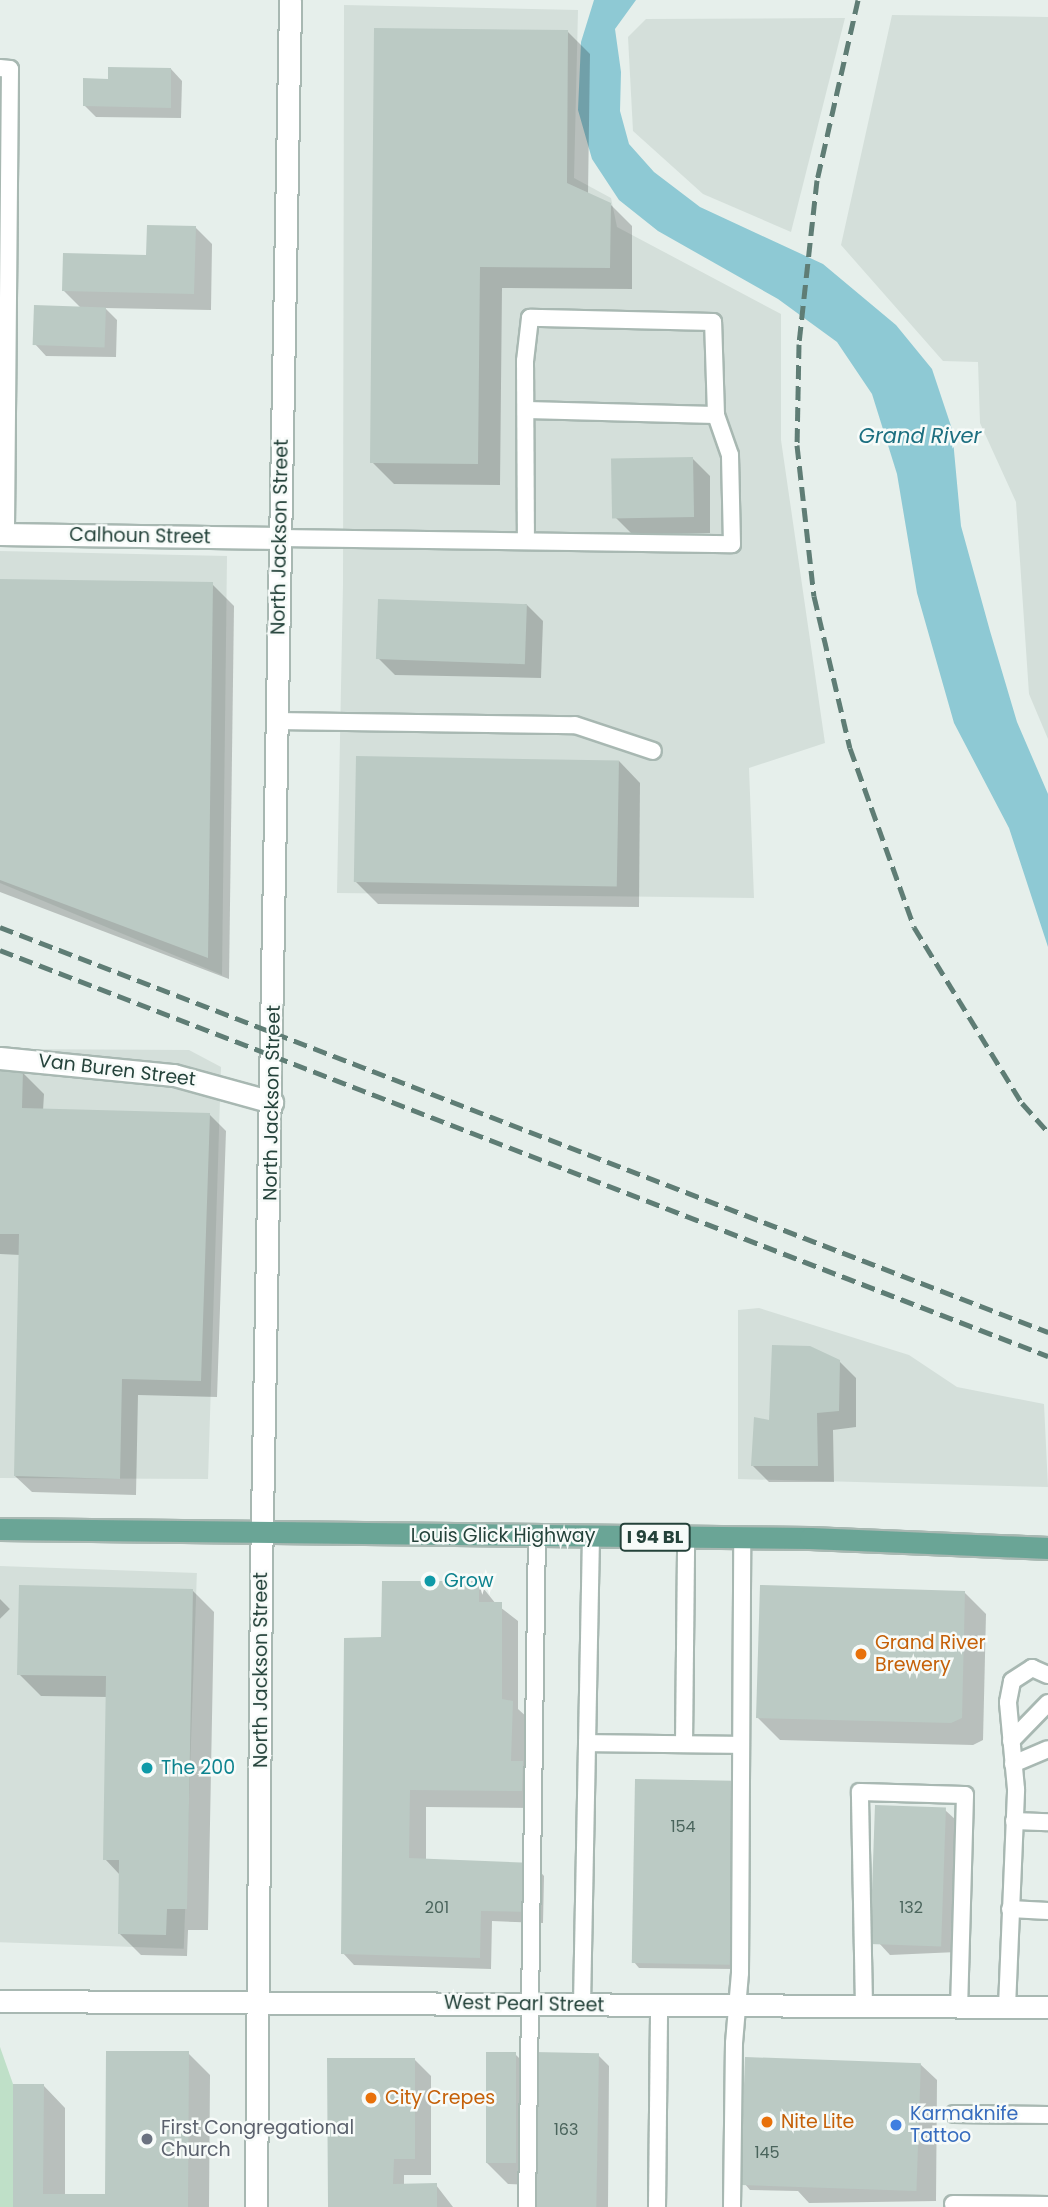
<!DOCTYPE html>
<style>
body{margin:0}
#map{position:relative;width:1048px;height:2207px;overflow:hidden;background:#e6efeb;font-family:Poppins,sans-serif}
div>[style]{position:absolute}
.built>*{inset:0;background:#d4dfda;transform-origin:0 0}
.green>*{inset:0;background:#bfe0c8}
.water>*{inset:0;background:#8ec9d4}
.shadow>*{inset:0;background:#0003;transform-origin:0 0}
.building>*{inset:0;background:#bbcac4;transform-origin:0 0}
.roads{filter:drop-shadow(2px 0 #a8b8b2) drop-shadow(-2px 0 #a8b8b2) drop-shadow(0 2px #a8b8b2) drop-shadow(0 -2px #a8b8b2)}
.lane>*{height:16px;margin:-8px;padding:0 8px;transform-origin:8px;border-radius:8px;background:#fff}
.street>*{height:21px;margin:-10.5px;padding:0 10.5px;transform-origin:10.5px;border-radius:10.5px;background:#fff}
.primary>*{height:21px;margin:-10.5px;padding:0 10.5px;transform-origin:10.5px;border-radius:10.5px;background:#6aa596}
.rail>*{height:5px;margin-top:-2.5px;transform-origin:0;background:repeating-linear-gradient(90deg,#5f7d75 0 14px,transparent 0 21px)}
.dots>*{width:19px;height:19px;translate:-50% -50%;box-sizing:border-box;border:4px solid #f7fbf9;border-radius:50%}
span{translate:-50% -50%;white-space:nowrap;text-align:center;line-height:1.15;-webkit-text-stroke:5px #f7fbf9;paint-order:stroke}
.number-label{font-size:16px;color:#4a645c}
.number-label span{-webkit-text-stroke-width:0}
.shield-label span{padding:2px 5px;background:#f7fbf9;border:2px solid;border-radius:5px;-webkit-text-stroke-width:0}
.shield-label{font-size:18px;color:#24423a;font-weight:700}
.street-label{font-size:19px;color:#24423a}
.culture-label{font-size:19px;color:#0d838f}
.left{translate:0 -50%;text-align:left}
.food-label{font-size:19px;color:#c56008}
.shop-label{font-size:19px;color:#366cbe}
.worship-label{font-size:19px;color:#5b616d}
.water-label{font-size:21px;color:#1c6f80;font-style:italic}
</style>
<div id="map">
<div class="built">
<div style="clip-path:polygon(344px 5px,578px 10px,574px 178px,611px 198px,617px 227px,781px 314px,781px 440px,825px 743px,749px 768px,754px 898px,337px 893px,343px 584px)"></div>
<div style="clip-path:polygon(892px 15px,1048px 17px,1048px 739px,1029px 694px,1016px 502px,980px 423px,978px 362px,943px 361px,841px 245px)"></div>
<div style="clip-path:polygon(845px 18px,791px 232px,703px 194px,633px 131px,628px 37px,646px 19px)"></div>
<div style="clip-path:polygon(0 551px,227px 556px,222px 975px,0 883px)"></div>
<div style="clip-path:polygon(0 1049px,189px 1050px,221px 1067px,208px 1479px,0 1478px)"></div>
<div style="clip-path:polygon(759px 1308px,909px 1355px,957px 1387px,1044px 1404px,1048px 1487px,738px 1479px,738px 1310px)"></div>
<div style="left:0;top:1566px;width:197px;height:376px;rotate:2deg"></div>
</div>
<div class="green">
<div style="clip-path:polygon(0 2047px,13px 2084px,13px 2207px,0 2207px)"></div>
</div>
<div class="water">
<div style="clip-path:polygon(594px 0,636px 0,615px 29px,621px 72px,620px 111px,629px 144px,654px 172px,700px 207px,823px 264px,896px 325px,932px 369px,952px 429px,961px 526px,990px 631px,1017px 722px,1048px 794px,1048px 947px,1009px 828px,954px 723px,917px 593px,897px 474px,872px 394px,837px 342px,778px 299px,658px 231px,619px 200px,592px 159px,578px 110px,581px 42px)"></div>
</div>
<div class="shadow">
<div style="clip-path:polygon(568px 32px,590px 54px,588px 194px,610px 204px,632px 226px,632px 289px,502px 288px,500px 485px,394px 484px,372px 462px)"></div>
<div style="clip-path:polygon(171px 69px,182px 81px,181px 118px,96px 117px,84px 105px,110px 80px)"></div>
<div style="clip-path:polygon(0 216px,2px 219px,0 290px)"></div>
<div style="clip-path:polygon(195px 227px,212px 244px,211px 310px,105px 308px,117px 320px,116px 357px,46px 356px,35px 344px,81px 308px,64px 291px,148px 257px)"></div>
<div style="clip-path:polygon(693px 459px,710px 476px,710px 533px,631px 533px,614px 516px)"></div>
<div style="clip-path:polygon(0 581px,212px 584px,234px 606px,229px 979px,0 892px)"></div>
<div style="clip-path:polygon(526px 604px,543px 621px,541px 678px,395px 675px,378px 658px)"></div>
<div style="clip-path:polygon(619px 761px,640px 783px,639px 907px,378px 904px,356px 882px)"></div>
<div style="clip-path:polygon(0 1072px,22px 1072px,44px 1094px,43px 1111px,209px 1114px,226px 1131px,217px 1397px,138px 1395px,136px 1495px,32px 1492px,15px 1476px,20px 1255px,0 1254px)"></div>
<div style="clip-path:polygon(839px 1361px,856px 1378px,856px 1427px,833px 1430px,834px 1482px,769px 1482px,752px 1465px)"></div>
<div style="clip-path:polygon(479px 1583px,496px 1604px,518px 1621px,518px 1709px,529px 1719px,538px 1808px,426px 1807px,426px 1861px,533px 1864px,544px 1876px,543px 1923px,492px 1921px,491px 1969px,354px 1965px,343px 1953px,383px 1639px)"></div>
<div style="clip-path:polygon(192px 1590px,214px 1612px,208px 1930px,188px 1930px,187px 1956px,141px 1955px,119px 1933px,120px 1875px,105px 1859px,108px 1697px,41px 1696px,19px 1674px)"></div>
<div style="clip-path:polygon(964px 1592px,986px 1614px,983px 1740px,973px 1745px,780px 1740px,758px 1718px)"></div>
<div style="left:0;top:1599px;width:14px;height:91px;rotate:45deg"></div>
<div style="clip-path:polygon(732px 1782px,738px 1787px,735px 1969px,639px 1968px,634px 1962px)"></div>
<div style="clip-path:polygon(945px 1810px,957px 1821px,957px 1952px,890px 1955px,879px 1943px)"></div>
<div style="clip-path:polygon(188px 2053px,210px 2075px,209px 2207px,14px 2207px,44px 2086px,65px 2108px,65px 2196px,107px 2196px)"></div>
<div style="clip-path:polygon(515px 2054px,536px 2075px,598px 2055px,609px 2066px,608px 2207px,535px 2207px,535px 2185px,508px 2184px,486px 2162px)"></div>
<div style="clip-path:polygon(414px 2059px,431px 2076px,431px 2175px,404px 2175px,404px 2185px,436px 2185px,453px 2207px,329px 2207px)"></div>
<div style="clip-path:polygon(920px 2064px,937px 2080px,936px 2201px,809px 2203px,798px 2191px,750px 2190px,745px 2184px)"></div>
</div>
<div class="building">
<div style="clip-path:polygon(374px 28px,568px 30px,567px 183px,611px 203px,610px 268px,480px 267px,478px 464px,370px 463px)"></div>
<div style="clip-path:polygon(108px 67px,171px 68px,171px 108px,83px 106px,83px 78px,108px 79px)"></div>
<div style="clip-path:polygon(147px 225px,196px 226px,194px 294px,62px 291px,63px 253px,146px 255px)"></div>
<div style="left:34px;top:305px;width:72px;height:40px;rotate:2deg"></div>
<div style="left:693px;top:457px;width:60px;height:82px;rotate:89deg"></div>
<div style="clip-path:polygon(0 579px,213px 582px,208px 958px,0 880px)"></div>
<div style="left:378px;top:599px;width:149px;height:60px;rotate:2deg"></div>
<div style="left:356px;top:756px;width:263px;height:126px;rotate:1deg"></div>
<div style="clip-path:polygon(0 1070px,23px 1070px,22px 1108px,210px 1113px,201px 1381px,122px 1379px,120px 1479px,14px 1476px,19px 1234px,0 1234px)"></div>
<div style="clip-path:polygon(772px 1345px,810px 1346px,840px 1360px,839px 1411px,817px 1413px,818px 1466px,751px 1466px,754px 1417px,769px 1420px)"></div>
<div style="clip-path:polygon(382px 1581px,479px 1581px,479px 1602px,502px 1602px,502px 1699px,513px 1701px,511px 1761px,523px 1761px,522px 1791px,410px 1790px,409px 1858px,534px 1863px,532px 1912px,481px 1911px,480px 1958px,341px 1954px,344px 1638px,381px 1637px)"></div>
<div style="clip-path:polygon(19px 1585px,193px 1589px,187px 1909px,167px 1909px,166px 1935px,118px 1934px,119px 1860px,103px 1860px,106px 1676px,17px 1675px)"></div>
<div style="clip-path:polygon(760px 1585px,965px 1591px,962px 1718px,951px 1723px,756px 1718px)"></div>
<div style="left:635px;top:1779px;width:98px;height:184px;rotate:1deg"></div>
<div style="left:875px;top:1805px;width:71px;height:139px;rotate:2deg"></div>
<div style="clip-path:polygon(106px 2051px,189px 2051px,188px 2207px,13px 2207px,13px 2084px,44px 2084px,43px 2194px,105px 2194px)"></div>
<div style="left:486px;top:2052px;width:30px;height:111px"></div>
<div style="left:534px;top:2052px;width:65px;height:155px;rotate:1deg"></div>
<div style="left:745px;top:2057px;width:176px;height:128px;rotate:2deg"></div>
<div style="clip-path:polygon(327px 2058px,415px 2058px,415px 2159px,394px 2159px,393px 2184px,437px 2183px,437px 2207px,328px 2207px)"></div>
</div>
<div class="roads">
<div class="lane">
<div style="left:0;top:68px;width:10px;rotate:6deg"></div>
<div style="left:10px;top:69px;width:465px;rotate:90.5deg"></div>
<div style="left:526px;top:410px;width:190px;rotate:1.5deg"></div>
<div style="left:280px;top:538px;width:452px;rotate:0.8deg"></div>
<div style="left:732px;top:544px;width:89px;rotate:-91.3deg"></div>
<div style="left:730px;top:455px;width:42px;rotate:-109.3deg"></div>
<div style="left:716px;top:415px;width:93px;rotate:-91.8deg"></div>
<div style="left:713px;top:322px;width:183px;rotate:-178.7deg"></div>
<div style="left:530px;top:318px;width:43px;rotate:96.6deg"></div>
<div style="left:525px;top:361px;width:179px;rotate:89.7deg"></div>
<div style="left:276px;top:721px;width:299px;rotate:0.8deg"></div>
<div style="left:575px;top:725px;width:82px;rotate:18.4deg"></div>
<div style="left:591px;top:1536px;width:207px;rotate:91.1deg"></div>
<div style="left:587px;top:1743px;width:154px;rotate:0.7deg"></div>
<div style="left:1011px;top:1741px;width:53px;rotate:-45.8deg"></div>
<div style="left:684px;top:1744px;width:207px;rotate:-89.4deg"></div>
<div style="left:1013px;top:1764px;width:38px;rotate:-23deg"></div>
<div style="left:1014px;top:1821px;width:34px;rotate:2deg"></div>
<div style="left:1010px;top:1909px;width:38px;rotate:3deg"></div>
<div style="left:582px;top:2005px;width:262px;rotate:-88.9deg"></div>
<div style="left:864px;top:2006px;width:214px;rotate:-91.1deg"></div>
<div style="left:860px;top:1792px;width:105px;rotate:1.6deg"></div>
<div style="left:965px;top:1795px;width:209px;rotate:91.6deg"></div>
<div style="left:1007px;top:2007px;width:218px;rotate:-87.6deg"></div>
<div style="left:1016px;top:1789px;width:87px;rotate:-95.3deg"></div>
<div style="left:1008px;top:1702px;width:21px;rotate:-79deg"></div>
<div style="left:1012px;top:1681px;width:24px;rotate:-33deg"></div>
<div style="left:1032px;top:1668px;width:17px;rotate:24deg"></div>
<div style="left:954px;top:2114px;width:94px;rotate:0.6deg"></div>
<div style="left:953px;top:2204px;width:95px;rotate:0.6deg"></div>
<div style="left:527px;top:2207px;width:671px;rotate:-89.15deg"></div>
<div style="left:657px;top:2207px;width:202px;rotate:-89.4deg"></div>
<div style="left:732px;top:2207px;width:164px;rotate:-89.3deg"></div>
<div style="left:734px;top:2043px;width:70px;rotate:-85.1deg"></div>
<div style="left:740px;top:1973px;width:436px;rotate:-89.7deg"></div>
</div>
<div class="street">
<div style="left:0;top:534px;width:280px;rotate:0.8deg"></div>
<div style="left:0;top:1058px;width:175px;rotate:5.6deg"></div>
<div style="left:174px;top:1075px;width:102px;rotate:15.4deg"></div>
<div style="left:0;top:2001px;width:1048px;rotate:0.33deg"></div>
<div style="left:256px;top:2207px;width:635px;rotate:-89.55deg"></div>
<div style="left:261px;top:1572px;width:1572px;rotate:-88.94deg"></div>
</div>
<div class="primary">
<div style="left:0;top:1529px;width:810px;rotate:0.64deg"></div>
<div style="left:810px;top:1538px;width:238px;rotate:2.4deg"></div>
</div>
</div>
<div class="rail">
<div style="left:858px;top:0;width:185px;rotate:102.8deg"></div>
<div style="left:817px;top:180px;width:165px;rotate:96.3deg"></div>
<div style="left:799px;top:344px;width:101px;rotate:91.1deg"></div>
<div style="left:797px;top:445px;width:152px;rotate:83.6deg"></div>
<div style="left:814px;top:596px;width:156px;rotate:76.7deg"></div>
<div style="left:850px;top:748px;width:190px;rotate:70.3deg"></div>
<div style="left:914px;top:927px;width:206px;rotate:58.5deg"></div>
<div style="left:1022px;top:1103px;width:39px;rotate:48deg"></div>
<div style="left:0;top:927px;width:1124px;rotate:21.13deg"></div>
<div style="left:0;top:950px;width:1124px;rotate:21.18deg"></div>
</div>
<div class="dots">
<div style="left:430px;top:1581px;background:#0f9aa8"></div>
<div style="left:861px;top:1654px;background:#e8710a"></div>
<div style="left:147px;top:1768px;background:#0f9aa8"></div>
<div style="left:371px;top:2098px;background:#e8710a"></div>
<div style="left:767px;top:2122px;background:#e8710a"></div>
<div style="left:896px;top:2125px;background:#3f7fe0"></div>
<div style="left:147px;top:2139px;background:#6b7280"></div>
</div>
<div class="number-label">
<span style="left:683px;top:1827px">154</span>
<span style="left:437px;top:1908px">201</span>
<span style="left:911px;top:1908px">132</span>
<span style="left:566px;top:2130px">163</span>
<span style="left:767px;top:2153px">145</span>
</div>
<div class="shield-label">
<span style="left:655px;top:1537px">I 94 BL</span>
</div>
<div class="street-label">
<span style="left:140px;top:536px;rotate:1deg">Calhoun Street</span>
<span style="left:280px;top:537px;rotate:-89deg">North Jackson Street</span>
<span style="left:117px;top:1070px;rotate:7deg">Van Buren Street</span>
<span style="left:272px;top:1103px;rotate:-89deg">North Jackson Street</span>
<span style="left:503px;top:1536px">Louis Glick Highway</span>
<span style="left:261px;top:1670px;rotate:-90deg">North Jackson Street</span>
<span style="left:524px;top:2004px;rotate:1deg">West Pearl Street</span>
</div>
<div class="culture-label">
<span class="left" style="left:444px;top:1581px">Grow</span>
<span class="left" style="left:161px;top:1768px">The 200</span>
</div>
<div class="food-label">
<span class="left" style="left:875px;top:1654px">Grand River<br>Brewery</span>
<span class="left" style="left:385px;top:2098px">City Crepes</span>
<span class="left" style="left:781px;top:2122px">Nite Lite</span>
</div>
<div class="shop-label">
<span class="left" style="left:910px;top:2125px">Karmaknife<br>Tattoo</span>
</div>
<div class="worship-label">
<span class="left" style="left:161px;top:2139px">First Congregational<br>Church</span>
</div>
<div class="water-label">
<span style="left:920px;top:436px">Grand River</span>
</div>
</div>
